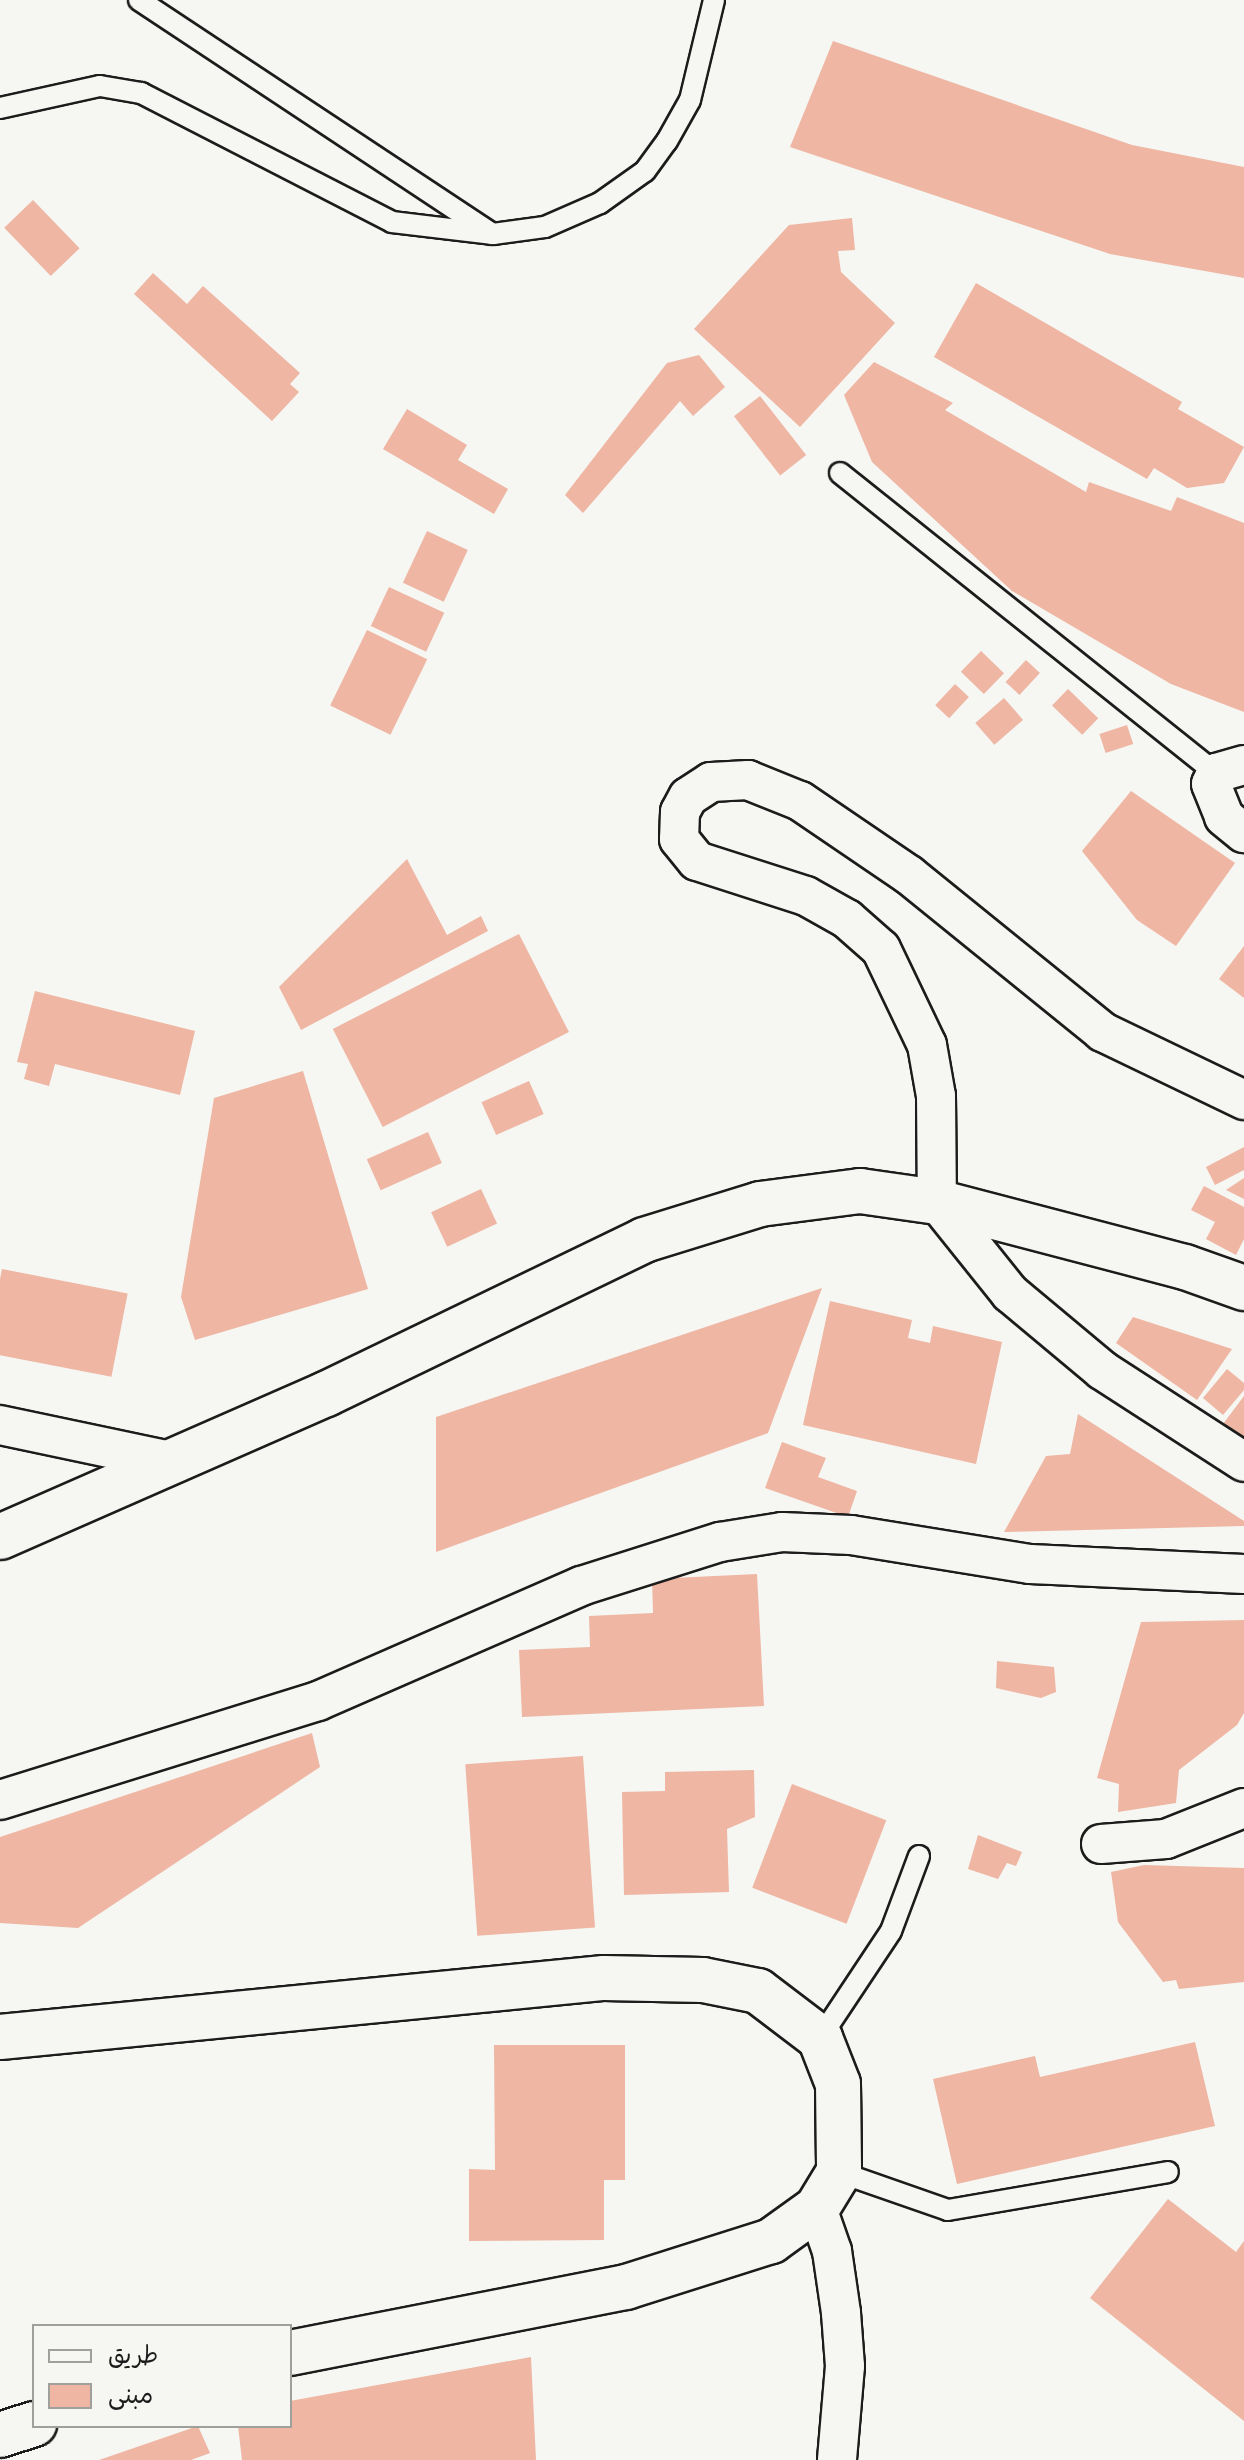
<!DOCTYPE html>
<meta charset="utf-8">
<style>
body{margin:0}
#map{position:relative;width:1244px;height:2460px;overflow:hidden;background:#f6f6f2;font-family:"Gochi Hand","Playpen Sans Arabic",sans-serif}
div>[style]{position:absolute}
.building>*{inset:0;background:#eeb6a3;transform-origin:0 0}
.roads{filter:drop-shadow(2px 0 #1c1c1c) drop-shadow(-2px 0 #1c1c1c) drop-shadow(0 2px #1c1c1c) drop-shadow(0 -2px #1c1c1c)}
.lane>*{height:20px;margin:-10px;padding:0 10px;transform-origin:10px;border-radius:10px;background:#f6f6f2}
.street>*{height:38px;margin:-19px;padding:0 19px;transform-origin:19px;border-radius:19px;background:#f6f6f2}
.secondary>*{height:44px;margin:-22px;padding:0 22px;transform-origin:22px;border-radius:22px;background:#f6f6f2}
span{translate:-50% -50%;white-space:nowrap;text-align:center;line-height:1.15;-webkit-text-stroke:6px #f6f6f2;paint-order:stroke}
.legend{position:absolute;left:32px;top:2324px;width:260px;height:104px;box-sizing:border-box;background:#f6f6f2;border:2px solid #9f9f9c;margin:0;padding:10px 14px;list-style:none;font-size:24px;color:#1c1c1c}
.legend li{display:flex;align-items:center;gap:16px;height:40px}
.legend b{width:40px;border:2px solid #9f9f9c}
</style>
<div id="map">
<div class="building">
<div style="clip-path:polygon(833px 41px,1132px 145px,1244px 167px,1244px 278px,1110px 254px,790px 147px)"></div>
<div style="left:33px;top:200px;width:67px;height:40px;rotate:46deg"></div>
<div style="clip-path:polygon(852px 218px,855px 250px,838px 251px,841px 272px,895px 323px,800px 427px,694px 329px,789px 225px)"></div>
<div style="clip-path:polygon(153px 273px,187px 304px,203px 286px,300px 373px,290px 384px,299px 392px,272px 421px,134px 294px)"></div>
<div style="clip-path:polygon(976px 283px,1182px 402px,1178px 409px,1244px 447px,1224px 483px,1187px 488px,1154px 468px,1147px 479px,934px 357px)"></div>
<div style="clip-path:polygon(699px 355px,725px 387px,693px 416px,680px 401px,583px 513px,565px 495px,667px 363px)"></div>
<div style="clip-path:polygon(874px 362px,953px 403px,945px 410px,1086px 492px,1089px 482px,1171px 511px,1177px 497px,1244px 523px,1244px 712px,1171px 684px,1012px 591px,872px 462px,844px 395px)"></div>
<div style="left:760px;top:396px;width:75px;height:33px;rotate:52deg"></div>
<div style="clip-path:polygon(407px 409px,467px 445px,458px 460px,508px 489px,494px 514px,383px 449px)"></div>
<div style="left:427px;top:531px;width:45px;height:57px;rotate:25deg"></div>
<div style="left:389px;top:587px;width:61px;height:43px;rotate:25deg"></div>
<div style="left:367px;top:630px;width:67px;height:84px;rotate:26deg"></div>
<div style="left:981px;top:651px;width:32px;height:29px;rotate:44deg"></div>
<div style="left:1026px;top:660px;width:19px;height:30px;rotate:43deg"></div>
<div style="left:955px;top:684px;width:19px;height:29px;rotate:43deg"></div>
<div style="left:1068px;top:689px;width:42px;height:23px;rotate:44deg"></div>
<div style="left:1004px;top:698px;width:29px;height:38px;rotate:49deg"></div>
<div style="left:1127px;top:725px;width:20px;height:29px;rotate:72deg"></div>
<div style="clip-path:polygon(1131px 791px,1235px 863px,1176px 946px,1137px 920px,1082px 851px)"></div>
<div style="clip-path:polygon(407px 859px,447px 935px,481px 916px,488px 931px,301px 1030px,279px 987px)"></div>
<div style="left:519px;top:934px;width:110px;height:209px;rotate:63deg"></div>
<div style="clip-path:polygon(1244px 946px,1244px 998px,1219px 979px)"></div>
<div style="clip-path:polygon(35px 991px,195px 1031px,180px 1095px,55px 1064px,49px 1086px,24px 1079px,28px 1064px,17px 1062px)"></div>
<div style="clip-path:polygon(303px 1071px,368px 1289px,195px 1340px,181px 1297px,214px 1098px)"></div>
<div style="left:529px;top:1081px;width:36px;height:52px;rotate:66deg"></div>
<div style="left:428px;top:1132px;width:34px;height:67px;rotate:66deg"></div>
<div style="clip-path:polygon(1244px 1147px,1244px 1170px,1215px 1185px,1206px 1167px)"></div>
<div style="clip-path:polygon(1244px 1178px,1244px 1199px,1226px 1190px)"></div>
<div style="clip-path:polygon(1204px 1186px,1244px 1207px,1244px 1239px,1236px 1255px,1206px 1239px,1215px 1222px,1191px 1210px)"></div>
<div style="left:481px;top:1189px;width:38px;height:55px;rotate:65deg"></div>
<div style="left:2px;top:1269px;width:128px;height:85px;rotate:11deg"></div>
<div style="clip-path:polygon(822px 1288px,768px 1433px,436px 1552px,436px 1417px)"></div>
<div style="clip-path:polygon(830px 1301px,912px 1320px,908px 1338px,930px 1343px,933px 1326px,1002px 1342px,976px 1464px,803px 1425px)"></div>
<div style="clip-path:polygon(1133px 1317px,1232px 1349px,1197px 1400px,1116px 1343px)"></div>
<div style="clip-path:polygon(1227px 1369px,1244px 1383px,1244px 1390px,1223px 1415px,1203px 1398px)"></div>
<div style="clip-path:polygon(1244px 1396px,1244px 1446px,1220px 1428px)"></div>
<div style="clip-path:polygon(1078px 1414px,1244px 1521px,1244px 1526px,1004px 1532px,1046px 1456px,1070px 1454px)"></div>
<div style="clip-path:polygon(782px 1442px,826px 1458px,818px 1477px,857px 1491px,848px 1517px,765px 1488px)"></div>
<div style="clip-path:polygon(757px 1574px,764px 1706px,522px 1717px,519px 1650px,590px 1647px,589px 1616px,653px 1613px,652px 1579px)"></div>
<div style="clip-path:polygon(1244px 1620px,1244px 1713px,1237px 1725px,1179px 1770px,1176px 1803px,1118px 1812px,1119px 1784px,1097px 1778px,1141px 1622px)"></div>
<div style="clip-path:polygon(997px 1661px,1054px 1667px,1056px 1692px,1041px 1698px,996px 1688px)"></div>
<div style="clip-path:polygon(312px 1733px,320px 1767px,78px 1928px,0 1923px,0 1837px)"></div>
<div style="left:583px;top:1756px;width:172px;height:118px;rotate:86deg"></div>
<div style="clip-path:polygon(754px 1770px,755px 1817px,727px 1829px,729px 1892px,624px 1895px,622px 1792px,665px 1791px,665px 1772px)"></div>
<div style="left:792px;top:1784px;width:101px;height:111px;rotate:21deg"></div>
<div style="clip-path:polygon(978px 1835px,1022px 1852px,1016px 1866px,1007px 1863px,998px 1879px,968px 1869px)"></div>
<div style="clip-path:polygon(1144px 1865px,1244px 1868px,1244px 1982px,1179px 1989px,1176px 1980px,1163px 1982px,1118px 1922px,1111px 1872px)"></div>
<div style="clip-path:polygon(1195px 2042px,1215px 2126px,957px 2184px,933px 2079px,1035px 2056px,1040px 2077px)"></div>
<div style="clip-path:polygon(494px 2045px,625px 2045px,625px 2180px,604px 2180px,604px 2240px,469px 2241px,469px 2169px,495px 2170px)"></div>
<div style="clip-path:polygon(1168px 2199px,1236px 2252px,1244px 2241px,1244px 2421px,1090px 2298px)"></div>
<div style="clip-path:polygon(531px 2357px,536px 2460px,242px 2460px,238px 2426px,290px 2426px,290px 2401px)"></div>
<div style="clip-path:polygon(198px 2426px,210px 2453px,191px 2460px,99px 2460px)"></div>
</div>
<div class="roads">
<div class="lane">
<div style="left:139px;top:0;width:424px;rotate:33.5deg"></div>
<div style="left:0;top:108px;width:102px;rotate:-12.4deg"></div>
<div style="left:100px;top:86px;width:42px;rotate:9.7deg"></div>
<div style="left:141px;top:93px;width:282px;rotate:27.2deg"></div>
<div style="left:392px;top:222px;width:102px;rotate:6.8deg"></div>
<div style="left:493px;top:234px;width:52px;rotate:-7.7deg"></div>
<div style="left:545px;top:227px;width:60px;rotate:-23.6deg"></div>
<div style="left:600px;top:203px;width:55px;rotate:-35.4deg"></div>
<div style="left:645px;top:171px;width:37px;rotate:-54deg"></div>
<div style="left:667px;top:141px;width:47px;rotate:-60.7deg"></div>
<div style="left:690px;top:100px;width:103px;rotate:-76.5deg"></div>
<div style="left:840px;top:473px;width:481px;rotate:38.6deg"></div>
<div style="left:820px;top:2038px;width:128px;rotate:-56.4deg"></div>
<div style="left:891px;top:1931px;width:80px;rotate:-69.5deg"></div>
<div style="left:839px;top:2172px;width:115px;rotate:19.2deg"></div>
<div style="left:948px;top:2210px;width:223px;rotate:-9.8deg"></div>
</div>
<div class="street">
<div style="left:1244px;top:765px;width:29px;rotate:164deg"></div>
<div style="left:1216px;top:773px;width:12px;rotate:114deg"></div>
<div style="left:1211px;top:784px;width:35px;rotate:68deg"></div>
<div style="left:1224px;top:817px;width:26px;rotate:39deg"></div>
<div style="left:1244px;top:1100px;width:157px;rotate:-154.3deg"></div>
<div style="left:1103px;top:1032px;width:250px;rotate:-141deg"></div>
<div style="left:909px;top:875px;width:132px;rotate:-145.8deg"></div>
<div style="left:800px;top:801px;width:56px;rotate:-158deg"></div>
<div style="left:748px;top:780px;width:37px;rotate:177deg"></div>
<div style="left:711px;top:782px;width:27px;rotate:147deg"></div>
<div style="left:688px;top:797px;width:17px;rotate:118deg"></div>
<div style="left:680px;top:812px;width:27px;rotate:92deg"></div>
<div style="left:679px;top:839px;width:28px;rotate:51deg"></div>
<div style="left:697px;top:861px;width:114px;rotate:17.8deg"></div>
<div style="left:806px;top:896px;width:47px;rotate:29.3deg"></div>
<div style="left:847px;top:919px;width:45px;rotate:41.4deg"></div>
<div style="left:881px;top:949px;width:106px;rotate:64.4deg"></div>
<div style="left:927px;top:1045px;width:52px;rotate:80deg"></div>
<div style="left:936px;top:1096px;width:106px;rotate:89.5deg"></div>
<div style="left:937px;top:1202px;width:117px;rotate:51.3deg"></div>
<div style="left:1010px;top:1293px;width:120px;rotate:39.9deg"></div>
<div style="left:1102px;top:1370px;width:169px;rotate:32.9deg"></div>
<div style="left:0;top:1425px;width:180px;rotate:11.9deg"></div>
<div style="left:0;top:1800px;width:333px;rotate:-17.3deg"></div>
<div style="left:318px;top:1701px;width:287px;rotate:-23.6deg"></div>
<div style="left:581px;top:1586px;width:146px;rotate:-17.6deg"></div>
<div style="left:720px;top:1542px;width:63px;rotate:-9.2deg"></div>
<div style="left:782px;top:1532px;width:69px;rotate:2.5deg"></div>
<div style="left:851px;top:1535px;width:181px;rotate:9.2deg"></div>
<div style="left:1030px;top:1564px;width:214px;rotate:2.7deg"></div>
<div style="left:1101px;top:1844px;width:65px;rotate:-4.4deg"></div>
<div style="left:1166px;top:1839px;width:84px;rotate:-21.7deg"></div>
<div style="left:817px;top:2208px;width:46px;rotate:70.8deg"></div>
<div style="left:832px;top:2251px;width:63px;rotate:81.7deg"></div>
<div style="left:841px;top:2313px;width:53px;rotate:85.7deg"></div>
<div style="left:845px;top:2366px;width:94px;rotate:94.9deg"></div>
</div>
<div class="secondary">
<div style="left:0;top:1537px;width:356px;rotate:-23.7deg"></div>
<div style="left:326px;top:1394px;width:353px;rotate:-25.8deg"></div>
<div style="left:644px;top:1240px;width:121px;rotate:-17.2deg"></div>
<div style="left:760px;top:1204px;width:101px;rotate:-7.4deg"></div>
<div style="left:860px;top:1191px;width:78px;rotate:8.1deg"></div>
<div style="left:937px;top:1202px;width:256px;rotate:14.7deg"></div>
<div style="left:1185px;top:1267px;width:63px;rotate:19.6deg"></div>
<div style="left:0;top:2037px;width:607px;rotate:-5.58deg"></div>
<div style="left:604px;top:1978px;width:99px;rotate:1.2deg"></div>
<div style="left:703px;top:1980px;width:56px;rotate:11.3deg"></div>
<div style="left:758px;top:1991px;width:78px;rotate:37.2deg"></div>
<div style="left:820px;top:2038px;width:49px;rotate:68.6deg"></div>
<div style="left:838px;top:2084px;width:88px;rotate:89.3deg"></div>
<div style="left:839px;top:2172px;width:42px;rotate:121.4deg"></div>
<div style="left:817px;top:2208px;width:57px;rotate:144.3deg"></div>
<div style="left:771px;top:2241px;width:152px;rotate:162.4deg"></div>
<div style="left:626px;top:2287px;width:342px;rotate:168.9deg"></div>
<div style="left:0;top:2435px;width:36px;rotate:-18deg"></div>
</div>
</div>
<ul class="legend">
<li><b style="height:10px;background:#f6f6f2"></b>طريق</li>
<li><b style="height:22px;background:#eeb6a3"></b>مبنى</li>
</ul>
</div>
